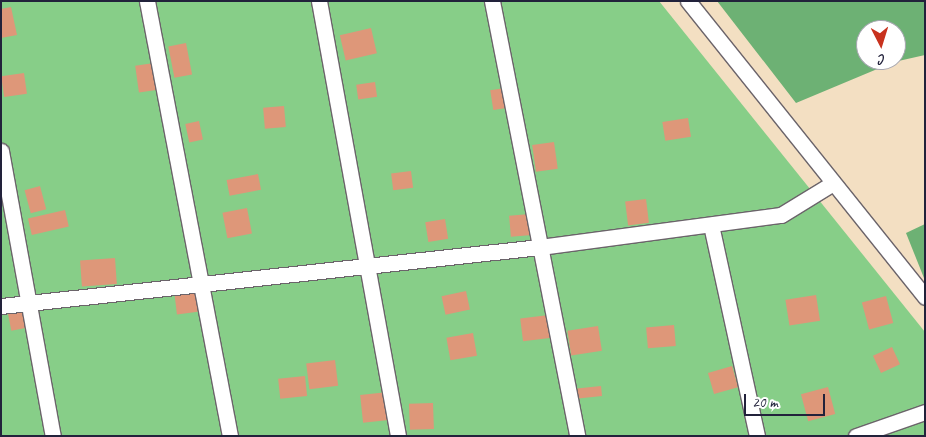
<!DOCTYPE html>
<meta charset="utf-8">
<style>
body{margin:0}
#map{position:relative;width:926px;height:437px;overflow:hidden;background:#f3dfc2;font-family:Caveat,sans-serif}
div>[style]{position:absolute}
.green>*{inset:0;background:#87ce88}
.forest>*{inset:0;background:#6db174}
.building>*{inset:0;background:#de9779;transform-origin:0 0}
.roads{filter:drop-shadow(1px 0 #6b646a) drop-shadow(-1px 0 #6b646a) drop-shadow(0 1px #6b646a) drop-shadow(0 -1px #6b646a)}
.service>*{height:15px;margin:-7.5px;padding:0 7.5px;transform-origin:7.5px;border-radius:7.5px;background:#fff}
span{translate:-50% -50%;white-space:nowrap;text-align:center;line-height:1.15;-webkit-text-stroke:4px #fff;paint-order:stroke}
.frame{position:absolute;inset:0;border:2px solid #22223b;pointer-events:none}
.north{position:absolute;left:856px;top:20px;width:50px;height:50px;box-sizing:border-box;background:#fff;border:1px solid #a7a7b1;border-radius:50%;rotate:175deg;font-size:14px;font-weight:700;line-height:20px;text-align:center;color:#22223b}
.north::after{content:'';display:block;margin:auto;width:18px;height:22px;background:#c8321e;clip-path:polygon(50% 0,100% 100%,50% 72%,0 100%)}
.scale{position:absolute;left:744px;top:394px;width:81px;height:22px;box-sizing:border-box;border:2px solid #22223b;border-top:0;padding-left:6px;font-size:15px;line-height:18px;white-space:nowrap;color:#22223b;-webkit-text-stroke:4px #fff;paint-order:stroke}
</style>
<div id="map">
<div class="green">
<div style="clip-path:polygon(1px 1px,659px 1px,925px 332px,925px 436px,1px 436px)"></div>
</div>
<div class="forest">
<div style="clip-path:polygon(evenodd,717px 1px,925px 1px,925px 55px,894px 62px,796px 103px,717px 1px,866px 30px,896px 30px,896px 60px,866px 60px,866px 30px)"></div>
<div style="clip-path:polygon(925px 224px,925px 278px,924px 278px,906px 233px)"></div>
</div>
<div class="building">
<div style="clip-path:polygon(11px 7px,17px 35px,1px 38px,1px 9px)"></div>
<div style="left:371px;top:28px;width:26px;height:32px;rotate:77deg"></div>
<div style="left:186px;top:43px;width:32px;height:18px;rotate:79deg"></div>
<div style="left:154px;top:63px;width:27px;height:19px;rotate:82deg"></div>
<div style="left:24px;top:73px;width:21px;height:23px;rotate:82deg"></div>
<div style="left:375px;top:82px;width:15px;height:19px;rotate:82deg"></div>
<div style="left:505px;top:88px;width:20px;height:15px;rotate:81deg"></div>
<div style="left:284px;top:106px;width:21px;height:21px;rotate:85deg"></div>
<div style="left:688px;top:118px;width:19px;height:26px;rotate:81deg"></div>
<div style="left:199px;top:121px;width:19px;height:14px;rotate:78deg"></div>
<div style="left:554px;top:142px;width:27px;height:22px;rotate:82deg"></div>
<div style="left:411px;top:171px;width:17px;height:20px;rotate:83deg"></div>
<div style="left:258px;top:174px;width:16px;height:32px;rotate:79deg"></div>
<div style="left:40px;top:186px;width:24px;height:16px;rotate:75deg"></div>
<div style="left:646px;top:199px;width:24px;height:21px;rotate:83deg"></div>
<div style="left:247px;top:208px;width:26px;height:25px;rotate:79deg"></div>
<div style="left:65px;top:210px;width:17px;height:38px;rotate:77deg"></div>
<div style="left:530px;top:214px;width:21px;height:21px;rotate:85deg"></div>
<div style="left:445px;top:219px;width:20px;height:20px;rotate:81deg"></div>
<div style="left:115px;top:258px;width:26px;height:35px;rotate:86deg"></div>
<div style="left:195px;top:289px;width:23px;height:21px;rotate:83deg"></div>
<div style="left:466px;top:291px;width:19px;height:25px;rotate:78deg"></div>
<div style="left:816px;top:295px;width:26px;height:31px;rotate:81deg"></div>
<div style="left:886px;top:296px;width:28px;height:25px;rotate:75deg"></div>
<div style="left:24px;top:307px;width:21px;height:17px;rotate:79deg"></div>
<div style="left:549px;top:315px;width:23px;height:29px;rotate:83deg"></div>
<div style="left:674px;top:325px;width:21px;height:28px;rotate:85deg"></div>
<div style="left:598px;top:326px;width:25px;height:31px;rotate:81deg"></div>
<div style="left:473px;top:333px;width:23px;height:27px;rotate:80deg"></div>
<div style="left:892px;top:347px;width:19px;height:21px;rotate:65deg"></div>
<div style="left:335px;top:360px;width:26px;height:29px;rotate:83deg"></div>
<div style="left:732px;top:366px;width:22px;height:25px;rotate:74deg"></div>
<div style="left:305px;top:376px;width:20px;height:27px;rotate:84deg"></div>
<div style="left:601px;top:386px;width:10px;height:24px;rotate:84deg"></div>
<div style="left:828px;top:387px;width:28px;height:28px;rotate:75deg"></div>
<div style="left:388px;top:392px;width:28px;height:28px;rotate:84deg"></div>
<div style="left:433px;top:403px;width:26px;height:24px;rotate:88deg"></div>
</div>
<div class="roads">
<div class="service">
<div style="left:147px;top:1px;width:443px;rotate:79.2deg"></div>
<div style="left:319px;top:1px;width:442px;rotate:79.7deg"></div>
<div style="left:492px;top:1px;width:443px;rotate:78.9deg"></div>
<div style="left:688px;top:1px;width:379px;rotate:51.3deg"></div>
<div style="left:1px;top:151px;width:290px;rotate:79.7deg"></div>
<div style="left:711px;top:225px;width:216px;rotate:77.7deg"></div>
<div style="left:1px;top:306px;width:542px;rotate:-6.25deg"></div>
<div style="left:540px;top:247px;width:243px;rotate:-7.6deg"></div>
<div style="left:781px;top:215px;width:61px;rotate:-31.6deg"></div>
<div style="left:856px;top:436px;width:73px;rotate:-19.2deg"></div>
</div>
</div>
<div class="frame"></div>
<div class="north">С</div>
<div class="scale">20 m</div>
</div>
